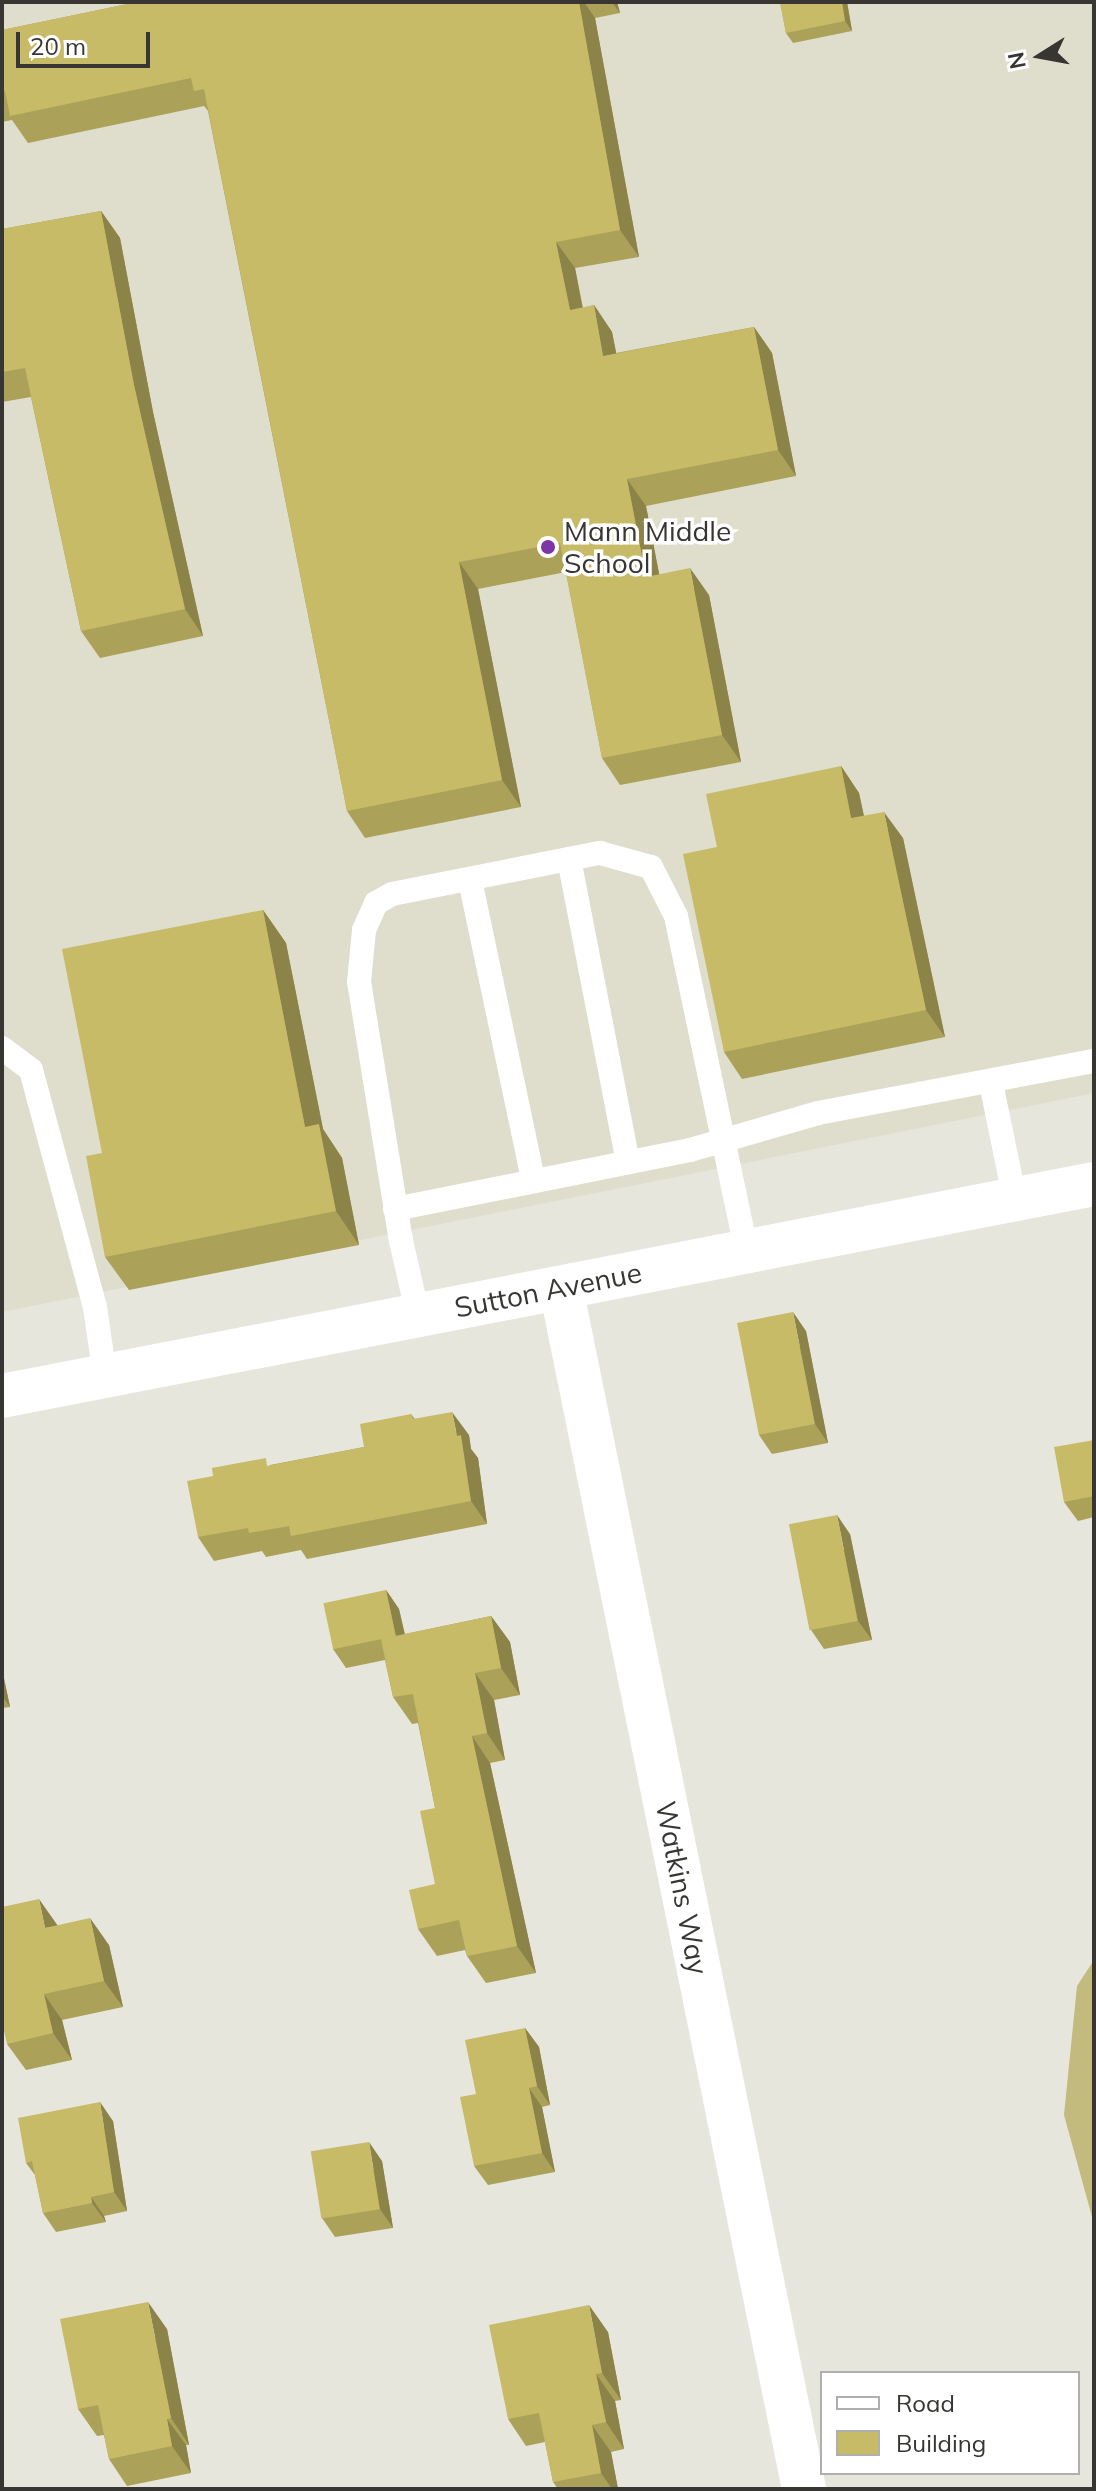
<!DOCTYPE html>
<style>
body{margin:0}
#map{position:relative;width:1096px;height:2491px;overflow:hidden;background:#e7e6dd;font-family:Mulish,sans-serif}
div>[style]{position:absolute}
.built>*{inset:0;background:#dfddcc}
.green>*{inset:0;background:#c3ba7e}
.service>*{height:24px;margin:-12px;padding:0 12px;transform-origin:12px;border-radius:12px;background:#fff}
.minor>*{height:44px;margin:-22px;padding:0 22px;transform-origin:22px;border-radius:22px;background:#fff}
.wall>*{inset:0;background:#aca159}
.shaded-wall>*{inset:0;background:#8c8348}
.building>*{inset:0;background:#c8bb67;transform-origin:0 0}
.dots>*{width:22px;height:22px;translate:-50% -50%;box-sizing:border-box;border:4px solid #fff;border-radius:50%}
span{translate:-50% -50%;white-space:nowrap;text-align:center;line-height:1.15;-webkit-text-stroke:7px #fff;paint-order:stroke}
.poi-label{font-size:28px;color:#373633}
.left{translate:0 -50%;text-align:left}
.street-label{font-size:28px;color:#373633}
.frame{position:absolute;inset:0;border:4px solid #373633;pointer-events:none}
.legend{position:absolute;left:820px;top:2371px;width:260px;height:104px;box-sizing:border-box;background:#fff;border:2px solid #afafad;margin:0;padding:10px 14px;list-style:none;font-size:24px;color:#373633}
.legend li{display:flex;align-items:center;gap:16px;height:40px}
.legend b{width:40px;border:2px solid #afafad}
.north{position:absolute;left:1000px;top:16px;width:80px;height:80px;-webkit-text-stroke:6px #fff;paint-order:stroke;rotate:259deg;font-size:22px;font-weight:700;line-height:32px;text-align:center;color:#373633}
.north::after{content:'';display:block;margin:auto;width:28px;height:36px;background:#373633;clip-path:polygon(50% 0,100% 100%,50% 72%,0 100%)}
.scale{position:absolute;left:16px;top:32px;width:134px;height:36px;box-sizing:border-box;border:4px solid #373633;border-top:0;padding-left:10px;font-size:24px;line-height:28px;white-space:nowrap;color:#373633;-webkit-text-stroke:6px #fff;paint-order:stroke}
</style>
<div id="map">
<div class="built">
<div style="clip-path:polygon(2px 2px,1094px 2px,1094px 1093px,2px 1312px)"></div>
</div>
<div class="green">
<div style="clip-path:polygon(1094px 1960px,1094px 2224px,1064px 2115px,1077px 1986px)"></div>
</div>
<div class="service">
<div style="left:569px;top:859px;width:309px;rotate:79deg"></div>
<div style="left:470px;top:880px;width:306px;rotate:78.1deg"></div>
<div style="left:2px;top:1048px;width:36px;rotate:37deg"></div>
<div style="left:31px;top:1070px;width:245px;rotate:74.9deg"></div>
<div style="left:95px;top:1307px;width:70px;rotate:81.8deg"></div>
<div style="left:991px;top:1083px;width:119px;rotate:78.4deg"></div>
<div style="left:395px;top:1209px;width:301px;rotate:-11.3deg"></div>
<div style="left:690px;top:1150px;width:133px;rotate:-16.1deg"></div>
<div style="left:818px;top:1113px;width:281px;rotate:-10.7deg"></div>
<div style="left:418px;top:1315px;width:76px;rotate:-102.9deg"></div>
<div style="left:401px;top:1241px;width:262px;rotate:-99.2deg"></div>
<div style="left:359px;top:982px;width:52px;rotate:-84.5deg"></div>
<div style="left:364px;top:930px;width:30px;rotate:-66deg"></div>
<div style="left:376px;top:903px;width:18px;rotate:-29deg"></div>
<div style="left:392px;top:894px;width:212px;rotate:-11.2deg"></div>
<div style="left:600px;top:853px;width:53px;rotate:15.4deg"></div>
<div style="left:651px;top:867px;width:55px;rotate:63deg"></div>
<div style="left:676px;top:916px;width:343px;rotate:78.1deg"></div>
</div>
<div class="minor">
<div style="left:561px;top:1288px;width:1225px;rotate:78.56deg"></div>
<div style="left:2px;top:1396px;width:1112px;rotate:-10.99deg"></div>
</div>
<div class="wall">
<div style="clip-path:polygon(137px 2px,617px 2px,620px 13px,595px 18px,639px 257px,575px 268px,583px 308px,594px 305px,612px 332px,616px 353px,754px 327px,772px 353px,796px 476px,646px 506px,659px 574px,709px 595px,741px 762px,620px 785px,602px 758px,566px 572px,478px 589px,521px 807px,365px 838px,347px 811px,208px 111px,204px 106px,28px 143px,12px 120px,2px 122px,2px 30px)"></div>
<div style="clip-path:polygon(780px 2px,847px 2px,852px 31px,793px 43px,786px 33px)"></div>
<div style="clip-path:polygon(101px 211px,120px 238px,153px 412px,203px 636px,100px 658px,81px 631px,31px 397px,2px 402px,2px 229px)"></div>
<div style="clip-path:polygon(841px 766px,859px 793px,864px 816px,903px 838px,945px 1037px,742px 1079px,724px 1052px,717px 847px)"></div>
<div style="clip-path:polygon(263px 910px,286px 943px,323px 1129px,342px 1158px,359px 1245px,129px 1290px,105px 1257px,102px 1153px)"></div>
<div style="clip-path:polygon(806px 1331px,828px 1443px,772px 1454px,759px 1435px)"></div>
<div style="clip-path:polygon(411px 1414px,415px 1419px,469px 1435px,471px 1449px,478px 1458px,487px 1524px,307px 1559px,301px 1550px,266px 1557px,262px 1551px,214px 1561px,198px 1537px,270px 1465px,364px 1447px)"></div>
<div style="clip-path:polygon(1094px 1440px,1094px 1517px,1078px 1521px,1064px 1502px)"></div>
<div style="clip-path:polygon(850px 1534px,872px 1640px,824px 1649px,811px 1630px)"></div>
<div style="clip-path:polygon(386px 1590px,399px 1609px,405px 1634px,491px 1616px,510px 1642px,520px 1695px,494px 1700px,505px 1760px,490px 1763px,536px 1973px,486px 1983px,467px 1956px,465px 1950px,437px 1956px,418px 1929px,435px 1884px,435px 1808px,418px 1723px,412px 1724px,393px 1697px,385px 1660px,346px 1668px,333px 1649px)"></div>
<div style="clip-path:polygon(2px 1669px,10px 1707px,2px 1708px)"></div>
<div style="clip-path:polygon(58px 1926px,109px 1945px,123px 2007px,62px 2020px,72px 2060px,26px 2070px,7px 2044px)"></div>
<div style="clip-path:polygon(525px 2028px,539px 2047px,550px 2105px,542px 2107px,555px 2172px,488px 2185px,474px 2166px,476px 2094px)"></div>
<div style="clip-path:polygon(113px 2121px,127px 2211px,104px 2216px,106px 2222px,56px 2232px,43px 2213px,35px 2175px,26px 2163px)"></div>
<div style="clip-path:polygon(382px 2161px,393px 2228px,335px 2237px,322px 2218px)"></div>
<div style="clip-path:polygon(167px 2329px,189px 2445px,186px 2445px,191px 2473px,127px 2486px,109px 2459px,104px 2435px,97px 2436px,78px 2409px)"></div>
<div style="clip-path:polygon(608px 2332px,621px 2400px,615px 2401px,624px 2449px,611px 2452px,618px 2489px,558px 2489px,553px 2482px,545px 2442px,526px 2446px,508px 2419px)"></div>
</div>
<div class="shaded-wall">
<div style="clip-path:polygon(579px 2px,584px 2px,595px 18px,639px 257px,620px 230px)"></div>
<div style="clip-path:polygon(612px 2px,617px 2px,620px 13px)"></div>
<div style="clip-path:polygon(842px 2px,847px 2px,852px 31px,845px 21px)"></div>
<div style="clip-path:polygon(101px 211px,120px 238px,153px 412px,203px 636px,185px 609px,134px 385px)"></div>
<div style="clip-path:polygon(556px 242px,575px 268px,588px 337px,570px 310px)"></div>
<div style="clip-path:polygon(594px 305px,612px 332px,622px 382px,603px 356px)"></div>
<div style="clip-path:polygon(754px 327px,772px 353px,796px 476px,778px 450px)"></div>
<div style="clip-path:polygon(627px 479px,646px 506px,665px 604px,646px 577px)"></div>
<div style="clip-path:polygon(459px 562px,478px 589px,521px 807px,502px 780px)"></div>
<div style="clip-path:polygon(690px 568px,709px 595px,741px 762px,722px 735px)"></div>
<div style="clip-path:polygon(841px 766px,859px 793px,870px 845px,851px 818px)"></div>
<div style="clip-path:polygon(884px 812px,903px 838px,945px 1037px,926px 1010px)"></div>
<div style="clip-path:polygon(263px 910px,286px 943px,323px 1129px,342px 1158px,359px 1245px,336px 1211px,305px 1127px)"></div>
<div style="clip-path:polygon(793px 1312px,806px 1331px,828px 1443px,815px 1424px)"></div>
<div style="clip-path:polygon(452px 1412px,469px 1435px,471px 1449px,478px 1458px,487px 1524px,471px 1501px)"></div>
<div style="clip-path:polygon(837px 1515px,850px 1534px,872px 1640px,858px 1621px)"></div>
<div style="clip-path:polygon(386px 1590px,399px 1609px,409px 1655px,396px 1636px)"></div>
<div style="clip-path:polygon(491px 1616px,510px 1642px,520px 1695px,501px 1668px)"></div>
<div style="clip-path:polygon(2px 1669px,10px 1707px,2px 1696px)"></div>
<div style="clip-path:polygon(475px 1673px,494px 1700px,505px 1760px,487px 1733px)"></div>
<div style="clip-path:polygon(472px 1736px,490px 1763px,536px 1973px,517px 1946px)"></div>
<div style="clip-path:polygon(39px 1899px,58px 1926px,45px 1928px)"></div>
<div style="clip-path:polygon(90px 1918px,109px 1945px,123px 2007px,104px 1981px)"></div>
<div style="clip-path:polygon(44px 1994px,62px 2020px,72px 2060px,53px 2033px)"></div>
<div style="clip-path:polygon(525px 2028px,539px 2047px,550px 2105px,537px 2086px)"></div>
<div style="clip-path:polygon(529px 2088px,542px 2107px,555px 2172px,542px 2153px)"></div>
<div style="clip-path:polygon(100px 2102px,113px 2121px,127px 2211px,114px 2192px)"></div>
<div style="clip-path:polygon(369px 2142px,382px 2161px,393px 2228px,380px 2209px)"></div>
<div style="clip-path:polygon(91px 2197px,104px 2216px,106px 2222px,92px 2203px)"></div>
<div style="clip-path:polygon(148px 2302px,167px 2329px,189px 2445px,171px 2418px)"></div>
<div style="clip-path:polygon(589px 2305px,608px 2332px,621px 2400px,602px 2373px)"></div>
<div style="clip-path:polygon(596px 2374px,615px 2401px,624px 2449px,606px 2422px)"></div>
<div style="clip-path:polygon(167px 2419px,186px 2445px,191px 2473px,172px 2446px)"></div>
<div style="clip-path:polygon(592px 2425px,611px 2452px,618px 2489px,612px 2489px,601px 2473px)"></div>
</div>
<div class="building">
<div style="clip-path:polygon(137px 2px,579px 2px,620px 230px,556px 242px,570px 310px,594px 305px,603px 356px,754px 327px,778px 450px,627px 479px,646px 577px,690px 568px,722px 735px,602px 758px,560px 543px,459px 562px,502px 780px,347px 811px,204px 89px,194px 91px,191px 78px,10px 116px,5px 91px,2px 91px,2px 30px)"></div>
<div style="clip-path:polygon(780px 2px,842px 2px,845px 21px,786px 33px)"></div>
<div style="clip-path:polygon(101px 211px,134px 385px,185px 609px,81px 631px,25px 368px,2px 372px,2px 229px)"></div>
<div style="clip-path:polygon(841px 766px,851px 818px,884px 812px,926px 1010px,724px 1052px,683px 854px,717px 847px,706px 794px)"></div>
<div style="clip-path:polygon(263px 910px,305px 1127px,319px 1124px,336px 1211px,105px 1257px,86px 1156px,102px 1153px,62px 949px)"></div>
<div style="left:793px;top:1312px;width:114px;height:57px;rotate:79deg"></div>
<div style="clip-path:polygon(452px 1412px,457px 1436px,461px 1435px,471px 1501px,291px 1536px,289px 1526px,249px 1533px,248px 1528px,198px 1537px,187px 1481px,213px 1476px,212px 1468px,266px 1458px,267px 1466px,364px 1447px,360px 1424px,411px 1414px,413px 1419px)"></div>
<div style="clip-path:polygon(1094px 1440px,1094px 1496px,1064px 1502px,1054px 1447px)"></div>
<div style="left:837px;top:1515px;width:108px;height:49px;rotate:79deg"></div>
<div style="left:386px;top:1590px;width:47px;height:64px;rotate:78deg"></div>
<div style="clip-path:polygon(491px 1616px,501px 1668px,475px 1673px,487px 1733px,472px 1736px,517px 1946px,467px 1956px,459px 1920px,418px 1929px,409px 1890px,435px 1884px,420px 1811px,435px 1808px,413px 1694px,393px 1697px,381px 1639px)"></div>
<div style="clip-path:polygon(39px 1899px,45px 1928px,90px 1918px,104px 1981px,44px 1994px,53px 2033px,7px 2044px,2px 2022px,2px 1907px)"></div>
<div style="clip-path:polygon(525px 2028px,537px 2086px,529px 2088px,542px 2153px,474px 2166px,460px 2097px,476px 2094px,465px 2040px)"></div>
<div style="clip-path:polygon(100px 2102px,114px 2192px,91px 2197px,92px 2203px,43px 2213px,32px 2161px,26px 2163px,18px 2118px)"></div>
<div style="left:369px;top:2142px;width:68px;height:59px;rotate:81deg"></div>
<div style="clip-path:polygon(148px 2302px,171px 2418px,167px 2419px,172px 2446px,109px 2459px,98px 2405px,78px 2409px,60px 2319px)"></div>
<div style="clip-path:polygon(589px 2305px,602px 2373px,596px 2374px,606px 2422px,592px 2425px,601px 2473px,553px 2482px,539px 2413px,508px 2419px,489px 2325px)"></div>
</div>
<div class="dots">
<div style="left:548px;top:547px;background:#7e35a8"></div>
</div>
<div class="poi-label">
<span class="left" style="left:564px;top:547px">Mann Middle<br>School</span>
</div>
<div class="street-label">
<span style="left:548px;top:1290px;rotate:-11deg">Sutton Avenue</span>
<span style="left:682px;top:1888px;rotate:79deg">Watkins Way</span>
</div>
<div class="frame"></div>
<ul class="legend">
<li><b style="height:10px;background:#fff"></b>Road</li>
<li><b style="height:22px;background:#c8bb67"></b>Building</li>
</ul>
<div class="north">N</div>
<div class="scale">20 m</div>
</div>
